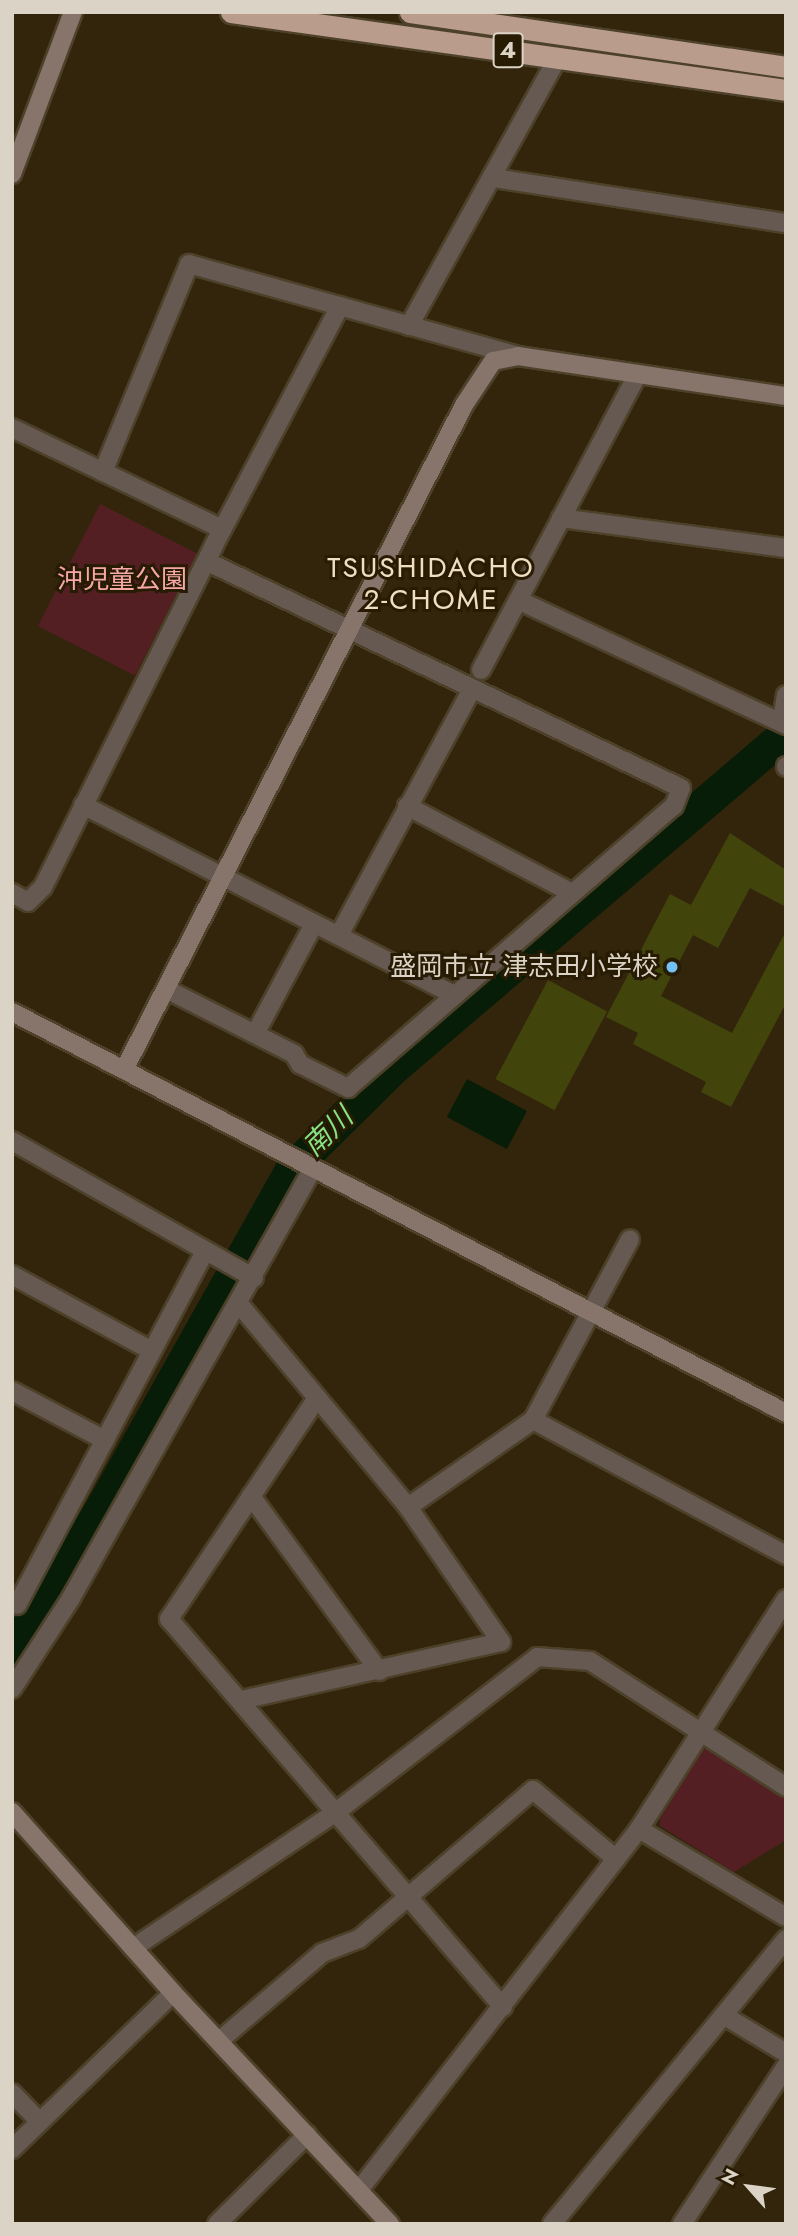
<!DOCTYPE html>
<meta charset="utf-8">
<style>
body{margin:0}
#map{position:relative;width:798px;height:2236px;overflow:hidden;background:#32250c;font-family:Jost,"Noto Sans JP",sans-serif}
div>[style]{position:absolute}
.green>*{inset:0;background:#531f23;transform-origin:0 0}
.water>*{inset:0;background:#071d07;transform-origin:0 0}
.river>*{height:33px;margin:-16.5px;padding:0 16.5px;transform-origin:16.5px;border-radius:16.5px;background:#071d07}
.building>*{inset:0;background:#42450b;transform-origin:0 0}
.roads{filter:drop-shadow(2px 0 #4d412a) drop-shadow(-2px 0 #4d412a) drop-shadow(0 2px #4d412a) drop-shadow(0 -2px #4d412a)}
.street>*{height:18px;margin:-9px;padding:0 9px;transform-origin:9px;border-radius:9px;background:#655952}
.secondary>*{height:18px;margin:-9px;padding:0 9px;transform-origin:9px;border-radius:9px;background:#87746a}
.highway>*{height:21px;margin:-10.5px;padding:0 10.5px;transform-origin:10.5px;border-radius:10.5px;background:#ba9c8c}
.dots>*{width:19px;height:19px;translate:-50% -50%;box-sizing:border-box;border:4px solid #281b03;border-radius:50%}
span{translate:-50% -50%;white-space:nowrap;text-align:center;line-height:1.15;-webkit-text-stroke:6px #281b03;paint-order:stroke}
.shield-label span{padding:2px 5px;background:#281b03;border:2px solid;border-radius:5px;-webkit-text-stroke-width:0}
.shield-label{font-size:24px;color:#dbd3c5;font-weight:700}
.park-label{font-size:26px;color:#f6a7a8}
.poi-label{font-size:26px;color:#dbd3c5}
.right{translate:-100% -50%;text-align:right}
.neighbourhood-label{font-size:28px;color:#efdec1;letter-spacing:2px}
.water-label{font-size:28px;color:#85e384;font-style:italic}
.frame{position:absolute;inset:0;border:14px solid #dbd3c5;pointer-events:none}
.north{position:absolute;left:714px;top:2152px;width:70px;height:70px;-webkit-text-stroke:5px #281b03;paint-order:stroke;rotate:298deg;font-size:19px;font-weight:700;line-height:28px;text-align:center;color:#dbd3c5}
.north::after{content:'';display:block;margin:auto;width:24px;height:32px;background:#dbd3c5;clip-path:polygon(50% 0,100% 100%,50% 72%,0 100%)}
</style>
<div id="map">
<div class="green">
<div style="left:100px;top:504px;width:109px;height:137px;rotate:27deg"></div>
<div style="clip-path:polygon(710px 1748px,786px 1797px,786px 1840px,734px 1872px,660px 1826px,660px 1819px,702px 1750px)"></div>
</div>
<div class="water">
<div style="left:467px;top:1079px;width:68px;height:43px;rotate:28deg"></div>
</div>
<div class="river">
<div style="left:12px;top:1650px;width:165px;rotate:-57.8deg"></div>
<div style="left:100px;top:1510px;width:391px;rotate:-60.7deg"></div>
<div style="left:291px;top:1169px;width:144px;rotate:-44.7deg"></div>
<div style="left:393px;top:1068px;width:516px;rotate:-40.44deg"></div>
</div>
<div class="building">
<div style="clip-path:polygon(730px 833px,786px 870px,786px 907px,750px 888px,718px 948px,693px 935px,661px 996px,732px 1033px,786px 931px,786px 1003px,731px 1107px,701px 1092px,706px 1082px,633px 1044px,638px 1033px,606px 1017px,670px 894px,691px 905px)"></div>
<div style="left:548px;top:980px;width:67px;height:112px;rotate:28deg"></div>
</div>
<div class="roads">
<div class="street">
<div style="left:494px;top:178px;width:295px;rotate:8.8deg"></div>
<div style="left:409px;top:326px;width:308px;rotate:-61deg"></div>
<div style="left:12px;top:428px;width:233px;rotate:25.7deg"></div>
<div style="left:103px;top:472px;width:225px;rotate:-67.5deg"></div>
<div style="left:189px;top:264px;width:342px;rotate:15.6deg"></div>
<div style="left:561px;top:518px;width:227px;rotate:7.6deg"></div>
<div style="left:518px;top:600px;width:296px;rotate:25deg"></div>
<div style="left:481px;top:670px;width:335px;rotate:-62.1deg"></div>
<div style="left:782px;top:720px;width:25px;rotate:-81deg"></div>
<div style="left:786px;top:766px;width:1px;rotate:90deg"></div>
<div style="left:83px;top:805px;width:417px;rotate:27.1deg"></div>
<div style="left:407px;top:806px;width:187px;rotate:27.8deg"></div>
<div style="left:12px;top:893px;width:18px;rotate:29deg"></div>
<div style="left:28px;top:902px;width:21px;rotate:-45deg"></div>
<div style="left:43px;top:887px;width:382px;rotate:-63.4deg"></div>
<div style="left:214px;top:545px;width:270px;rotate:-62.2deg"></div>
<div style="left:339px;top:935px;width:277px;rotate:-61.6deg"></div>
<div style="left:166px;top:989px;width:144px;rotate:26.9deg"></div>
<div style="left:294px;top:1054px;width:12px;rotate:59deg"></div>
<div style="left:300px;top:1064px;width:54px;rotate:26.6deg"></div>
<div style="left:348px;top:1088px;width:431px;rotate:-40.9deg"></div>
<div style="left:674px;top:806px;width:19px;rotate:-69deg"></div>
<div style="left:681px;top:788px;width:526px;rotate:-154.46deg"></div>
<div style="left:255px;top:1034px;width:125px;rotate:-61.8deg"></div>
<div style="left:12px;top:1141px;width:278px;rotate:29.5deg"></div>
<div style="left:12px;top:1275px;width:159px;rotate:28.5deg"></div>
<div style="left:239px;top:1304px;width:264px;rotate:50.2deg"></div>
<div style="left:408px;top:1507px;width:164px;rotate:55.4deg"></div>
<div style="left:501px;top:1642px;width:265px;rotate:167.4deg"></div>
<div style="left:12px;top:1391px;width:105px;rotate:27.8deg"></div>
<div style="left:317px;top:1398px;width:266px;rotate:123.8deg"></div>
<div style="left:169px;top:1619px;width:512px;rotate:49.28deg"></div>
<div style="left:533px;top:1420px;width:287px;rotate:28.1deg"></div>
<div style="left:251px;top:1496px;width:217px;rotate:53.8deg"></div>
<div style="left:408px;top:1507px;width:152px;rotate:-34.8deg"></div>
<div style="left:533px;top:1420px;width:205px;rotate:-61.8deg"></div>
<div style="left:17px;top:1605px;width:400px;rotate:-62deg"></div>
<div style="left:12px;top:1689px;width:108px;rotate:-57deg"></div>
<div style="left:71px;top:1598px;width:493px;rotate:-60.6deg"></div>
<div style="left:639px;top:1829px;width:171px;rotate:30.9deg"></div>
<div style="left:133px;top:1948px;width:244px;rotate:-33.8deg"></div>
<div style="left:336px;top:1812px;width:254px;rotate:-37.6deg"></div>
<div style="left:537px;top:1657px;width:53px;rotate:4.3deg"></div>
<div style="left:590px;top:1661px;width:233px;rotate:32.7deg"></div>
<div style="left:725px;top:2016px;width:71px;rotate:31.2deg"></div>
<div style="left:219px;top:2041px;width:135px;rotate:-40.5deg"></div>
<div style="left:322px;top:1953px;width:40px;rotate:-21deg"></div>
<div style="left:359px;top:1939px;width:229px;rotate:-40.6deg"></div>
<div style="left:533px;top:1790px;width:108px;rotate:39.7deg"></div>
<div style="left:12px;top:2093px;width:40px;rotate:46deg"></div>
<div style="left:12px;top:2149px;width:224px;rotate:-44.1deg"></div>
<div style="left:359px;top:2190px;width:457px;rotate:-52.2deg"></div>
<div style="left:639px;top:1829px;width:273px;rotate:-57.4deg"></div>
<div style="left:217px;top:2224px;width:127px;rotate:-44.7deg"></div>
<div style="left:552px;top:2224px;width:369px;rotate:-50.6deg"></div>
<div style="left:682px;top:2224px;width:189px;rotate:-56.6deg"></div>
</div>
<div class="secondary">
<div style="left:12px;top:174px;width:173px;rotate:-69.4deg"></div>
<div style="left:12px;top:1012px;width:872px;rotate:27.39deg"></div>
<div style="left:124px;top:1070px;width:747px;rotate:-62.92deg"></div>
<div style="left:464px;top:405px;width:53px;rotate:-56.6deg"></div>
<div style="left:493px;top:361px;width:25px;rotate:-11deg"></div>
<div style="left:518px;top:356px;width:271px;rotate:8.5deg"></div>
<div style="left:12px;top:1812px;width:242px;rotate:48.3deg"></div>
<div style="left:173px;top:1993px;width:317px;rotate:46.8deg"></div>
</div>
<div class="highway">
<div style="left:231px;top:12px;width:560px;rotate:8deg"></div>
<div style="left:410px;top:12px;width:380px;rotate:8.3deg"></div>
</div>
</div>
<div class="dots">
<div style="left:672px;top:967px;background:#71c1f4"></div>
</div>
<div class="shield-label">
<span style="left:508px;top:50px">4</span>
</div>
<div class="park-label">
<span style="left:122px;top:580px">沖児童公園</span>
</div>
<div class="poi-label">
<span class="right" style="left:658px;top:967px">盛岡市立 津志田小学校</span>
</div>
<div class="neighbourhood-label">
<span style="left:431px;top:584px">TSUSHIDACHO<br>2-CHOME</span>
</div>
<div class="water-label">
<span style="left:328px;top:1132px;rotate:-44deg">南川</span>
</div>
<div class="frame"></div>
<div class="north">N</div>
</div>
